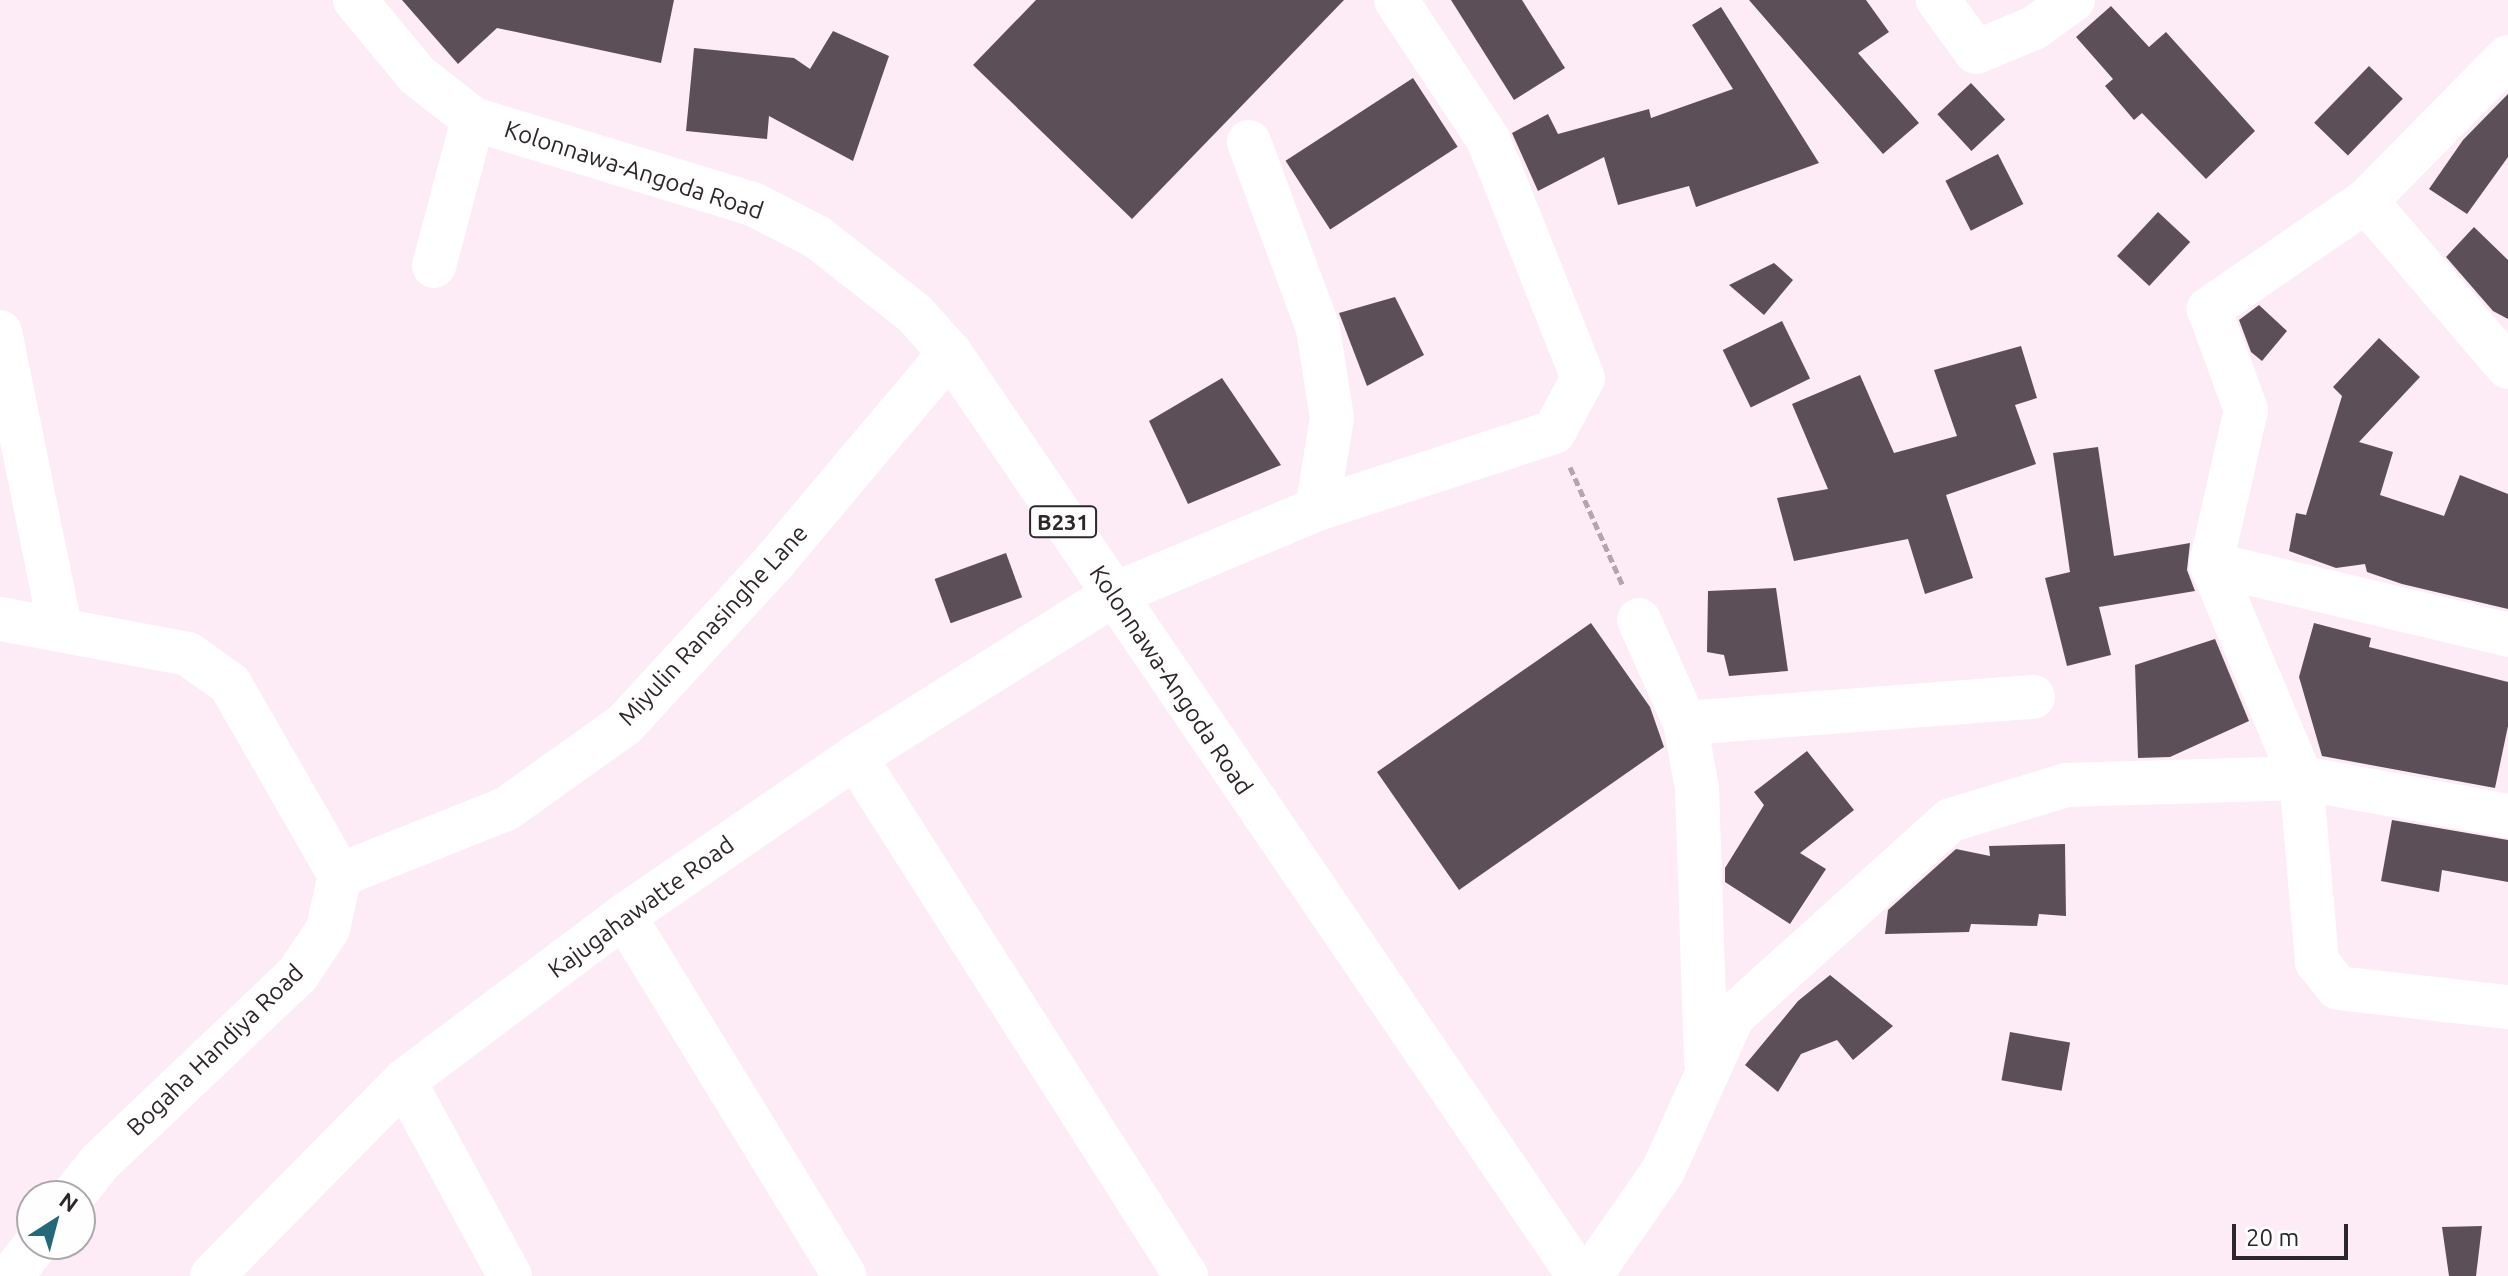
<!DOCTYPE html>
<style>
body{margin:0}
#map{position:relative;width:2508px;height:1276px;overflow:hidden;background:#fdebf6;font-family:Ubuntu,sans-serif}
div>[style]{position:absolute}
.building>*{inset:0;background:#5d4f58;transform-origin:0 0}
.path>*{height:5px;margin-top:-2.5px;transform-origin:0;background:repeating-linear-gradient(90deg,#b2a5ad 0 8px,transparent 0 12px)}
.minor>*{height:44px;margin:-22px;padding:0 22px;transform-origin:22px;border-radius:22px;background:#fff}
.major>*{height:44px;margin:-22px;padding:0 22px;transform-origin:22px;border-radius:22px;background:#fff}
span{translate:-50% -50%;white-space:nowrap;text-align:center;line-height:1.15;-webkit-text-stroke:8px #fefefe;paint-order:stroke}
.shield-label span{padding:2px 6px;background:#fefefe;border:2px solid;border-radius:6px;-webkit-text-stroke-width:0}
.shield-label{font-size:22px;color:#2d272b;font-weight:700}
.street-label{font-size:24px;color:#2d272b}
.north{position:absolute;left:16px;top:1180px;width:80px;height:80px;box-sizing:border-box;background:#fefefe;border:2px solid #aaa8aa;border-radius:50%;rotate:36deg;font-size:22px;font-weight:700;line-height:32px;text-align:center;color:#2d272b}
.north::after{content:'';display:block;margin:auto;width:28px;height:36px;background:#246979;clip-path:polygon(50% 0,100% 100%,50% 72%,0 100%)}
.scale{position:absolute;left:2232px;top:1224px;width:116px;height:36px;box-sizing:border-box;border:4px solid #2d272b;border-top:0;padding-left:10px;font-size:24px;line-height:28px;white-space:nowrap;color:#2d272b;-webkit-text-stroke:6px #fefefe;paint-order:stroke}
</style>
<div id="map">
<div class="building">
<div style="clip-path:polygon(402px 0,674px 0,661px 63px,497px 28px,458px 64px)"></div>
<div style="clip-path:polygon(1036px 0,1344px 0,1132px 219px,973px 65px)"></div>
<div style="clip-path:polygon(1451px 0,1522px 0,1565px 68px,1514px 100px)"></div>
<div style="clip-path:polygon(1749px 0,1866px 0,1889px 32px,1858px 53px,1919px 123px,1883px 154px)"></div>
<div style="clip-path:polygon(2111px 6px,2149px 47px,2166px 32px,2255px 131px,2206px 179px,2142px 113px,2134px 120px,2105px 86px,2113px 79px,2076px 37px)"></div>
<div style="clip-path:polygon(1721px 7px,1819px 163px,1696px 207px,1689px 186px,1618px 205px,1604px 157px,1538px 191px,1512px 133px,1548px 114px,1558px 134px,1649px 109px,1651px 118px,1733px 89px,1692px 25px)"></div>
<div style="clip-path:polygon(833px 31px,889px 56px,853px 161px,769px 116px,767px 139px,686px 131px,694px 48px,794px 58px,810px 69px)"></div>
<div style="left:2369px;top:66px;width:47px;height:79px;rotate:44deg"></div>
<div style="left:1413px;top:78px;width:82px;height:152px;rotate:57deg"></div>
<div style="left:1971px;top:83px;width:50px;height:46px;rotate:47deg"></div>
<div style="clip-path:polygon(2508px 94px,2508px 157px,2467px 214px,2429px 189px,2463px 140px)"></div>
<div style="left:1998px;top:154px;width:56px;height:59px;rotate:63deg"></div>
<div style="left:2158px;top:212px;width:44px;height:60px;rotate:43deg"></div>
<div style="clip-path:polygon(2474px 227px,2508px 260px,2508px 319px,2493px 311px,2446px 257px)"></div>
<div style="clip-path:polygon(1774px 263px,1793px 280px,1764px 315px,1729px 285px)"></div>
<div style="clip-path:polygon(1395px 297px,1424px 355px,1367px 386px,1339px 313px)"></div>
<div style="clip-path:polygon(2259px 305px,2287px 331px,2262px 361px,2251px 352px,2239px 320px)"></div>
<div style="left:1782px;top:321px;width:64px;height:66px;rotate:64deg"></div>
<div style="clip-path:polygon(2379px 338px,2420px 377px,2359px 442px,2393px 452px,2380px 495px,2444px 516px,2460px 475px,2508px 494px,2508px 609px,2402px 584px,2367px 572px,2365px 564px,2336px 568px,2289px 551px,2296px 513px,2306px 515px,2342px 396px,2333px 387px)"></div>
<div style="clip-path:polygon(2021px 346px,2037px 398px,2015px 405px,2036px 464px,1946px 495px,1973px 578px,1925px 594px,1908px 539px,1794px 561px,1777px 498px,1828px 489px,1792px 404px,1860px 375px,1894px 453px,1957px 436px,1934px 370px)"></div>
<div style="clip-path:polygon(1222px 378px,1281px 465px,1188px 504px,1149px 421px)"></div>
<div style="clip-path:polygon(2098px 447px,2114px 556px,2190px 543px,2187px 570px,2195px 591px,2099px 607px,2111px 655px,2067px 666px,2045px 578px,2070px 572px,2053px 453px)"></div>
<div style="left:1006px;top:553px;width:47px;height:76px;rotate:70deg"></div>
<div style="clip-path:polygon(1776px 588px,1788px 671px,1729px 676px,1724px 655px,1707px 652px,1708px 591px)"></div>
<div style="clip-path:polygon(1591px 623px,1650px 707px,1664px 747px,1459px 890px,1377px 772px)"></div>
<div style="clip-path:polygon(2314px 623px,2371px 638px,2369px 647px,2508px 682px,2508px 726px,2495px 788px,2322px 756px,2299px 677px)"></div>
<div style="clip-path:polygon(2215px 639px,2249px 721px,2170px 757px,2138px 758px,2135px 665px)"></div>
<div style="clip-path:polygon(1807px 751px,1854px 810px,1800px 853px,1826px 869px,1790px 924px,1725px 882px,1725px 868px,1764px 805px,1754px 792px)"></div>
<div style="clip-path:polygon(2392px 820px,2508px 840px,2508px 882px,2442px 870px,2439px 892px,2381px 881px)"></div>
<div style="clip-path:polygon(2065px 844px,2066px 916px,2039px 914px,2037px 926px,1971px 924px,1969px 932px,1885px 934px,1888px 910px,1956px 849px,1990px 856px,1989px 846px)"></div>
<div style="clip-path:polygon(1830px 975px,1893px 1026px,1853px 1060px,1837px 1040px,1801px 1054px,1778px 1092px,1745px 1065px,1798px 1001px)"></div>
<div style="left:2010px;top:1032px;width:61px;height:49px;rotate:10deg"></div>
<div style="clip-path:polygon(2482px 1226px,2476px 1276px,2449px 1276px,2442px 1227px)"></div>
</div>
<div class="path">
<div style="left:1570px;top:467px;width:130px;rotate:66deg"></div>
</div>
<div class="minor">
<div style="left:1938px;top:0;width:64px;rotate:53.8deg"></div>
<div style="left:1976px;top:52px;width:63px;rotate:-22.5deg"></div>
<div style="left:2034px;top:28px;width:48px;rotate:-35.7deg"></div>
<div style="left:2508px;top:57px;width:202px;rotate:134.6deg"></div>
<div style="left:2366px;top:201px;width:191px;rotate:145.5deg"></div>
<div style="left:2209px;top:309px;width:108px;rotate:69.9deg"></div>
<div style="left:2246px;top:410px;width:158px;rotate:102.8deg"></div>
<div style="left:2211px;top:564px;width:232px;rotate:67.2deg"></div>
<div style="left:2301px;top:778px;width:185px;rotate:85deg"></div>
<div style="left:2317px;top:962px;width:33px;rotate:51deg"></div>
<div style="left:2338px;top:988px;width:171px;rotate:6.4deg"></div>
<div style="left:1249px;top:142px;width:199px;rotate:69.7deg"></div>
<div style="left:1318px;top:329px;width:90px;rotate:81.1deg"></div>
<div style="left:1332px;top:418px;width:92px;rotate:99.4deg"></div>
<div style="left:2366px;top:201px;width:218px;rotate:49.5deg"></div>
<div style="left:434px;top:266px;width:152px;rotate:-75.1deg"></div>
<div style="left:0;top:332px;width:302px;rotate:78.5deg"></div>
<div style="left:2211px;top:564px;width:305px;rotate:13.4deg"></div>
<div style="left:0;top:619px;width:191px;rotate:10.5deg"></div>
<div style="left:188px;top:654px;width:52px;rotate:35.5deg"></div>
<div style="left:230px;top:684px;width:220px;rotate:60.1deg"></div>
<div style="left:340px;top:875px;width:55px;rotate:102.5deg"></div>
<div style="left:328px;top:929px;width:54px;rotate:123.7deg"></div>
<div style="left:298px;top:974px;width:273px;rotate:136.5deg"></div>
<div style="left:100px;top:1162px;width:43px;rotate:128.5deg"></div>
<div style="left:1639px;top:620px;width:113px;rotate:65.9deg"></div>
<div style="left:1685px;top:723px;width:66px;rotate:79.5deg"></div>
<div style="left:1697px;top:788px;width:274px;rotate:88.1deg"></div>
<div style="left:1685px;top:723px;width:349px;rotate:-4.3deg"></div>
<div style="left:855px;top:757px;width:616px;rotate:57.47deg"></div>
<div style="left:340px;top:875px;width:179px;rotate:-21.7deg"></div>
<div style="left:506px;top:809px;width:146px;rotate:-35.5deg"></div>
<div style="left:625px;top:724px;width:219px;rotate:-47.4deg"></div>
<div style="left:773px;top:563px;width:275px;rotate:-49.9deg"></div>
<div style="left:624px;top:916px;width:422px;rotate:58.5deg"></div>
<div style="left:404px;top:1081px;width:222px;rotate:61.5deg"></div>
<div style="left:11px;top:1276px;width:41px;rotate:-52deg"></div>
<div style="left:212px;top:1276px;width:274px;rotate:-45.4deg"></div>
<div style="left:404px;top:1081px;width:275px;rotate:-36.9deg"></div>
<div style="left:624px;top:916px;width:280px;rotate:-34.5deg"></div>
<div style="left:855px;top:757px;width:307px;rotate:-32.1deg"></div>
<div style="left:1115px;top:594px;width:219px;rotate:-22.8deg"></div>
<div style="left:1317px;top:509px;width:249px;rotate:-18deg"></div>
<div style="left:1554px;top:432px;width:61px;rotate:-61.8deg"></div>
<div style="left:1583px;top:378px;width:257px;rotate:-111.7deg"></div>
<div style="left:1488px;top:139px;width:167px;rotate:-123.5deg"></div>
<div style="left:1590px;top:1276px;width:128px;rotate:-55.2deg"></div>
<div style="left:1663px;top:1171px;width:170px;rotate:-65.7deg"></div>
<div style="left:1733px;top:1016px;width:293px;rotate:-42deg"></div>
<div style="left:1951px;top:820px;width:120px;rotate:-16.9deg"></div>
<div style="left:2066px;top:785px;width:235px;rotate:-1.7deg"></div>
<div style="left:2301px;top:778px;width:210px;rotate:10.4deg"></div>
</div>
<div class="major">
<div style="left:355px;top:0;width:97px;rotate:50.4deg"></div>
<div style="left:417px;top:75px;width:71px;rotate:38.2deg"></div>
<div style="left:473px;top:119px;width:293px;rotate:16.9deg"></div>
<div style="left:753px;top:204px;width:72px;rotate:27.3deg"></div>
<div style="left:817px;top:237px;width:123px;rotate:38.1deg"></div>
<div style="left:914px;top:313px;width:54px;rotate:48deg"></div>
<div style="left:950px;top:353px;width:1117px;rotate:55.73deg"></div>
</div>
<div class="shield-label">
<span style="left:1063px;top:522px">B231</span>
</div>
<div class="street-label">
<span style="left:634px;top:170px;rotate:18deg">Kolonnawa-Angoda Road</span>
<span style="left:713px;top:625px;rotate:-47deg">Miyulin Ranasinghe Lane</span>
<span style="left:1171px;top:680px;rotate:56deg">Kolonnawa-Angoda Road</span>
<span style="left:641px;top:907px;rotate:-36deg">Kajugahawatte Road</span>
<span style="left:215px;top:1050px;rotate:-44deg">Bogaha Handiya Road</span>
</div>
<div class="north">N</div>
<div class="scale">20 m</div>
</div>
